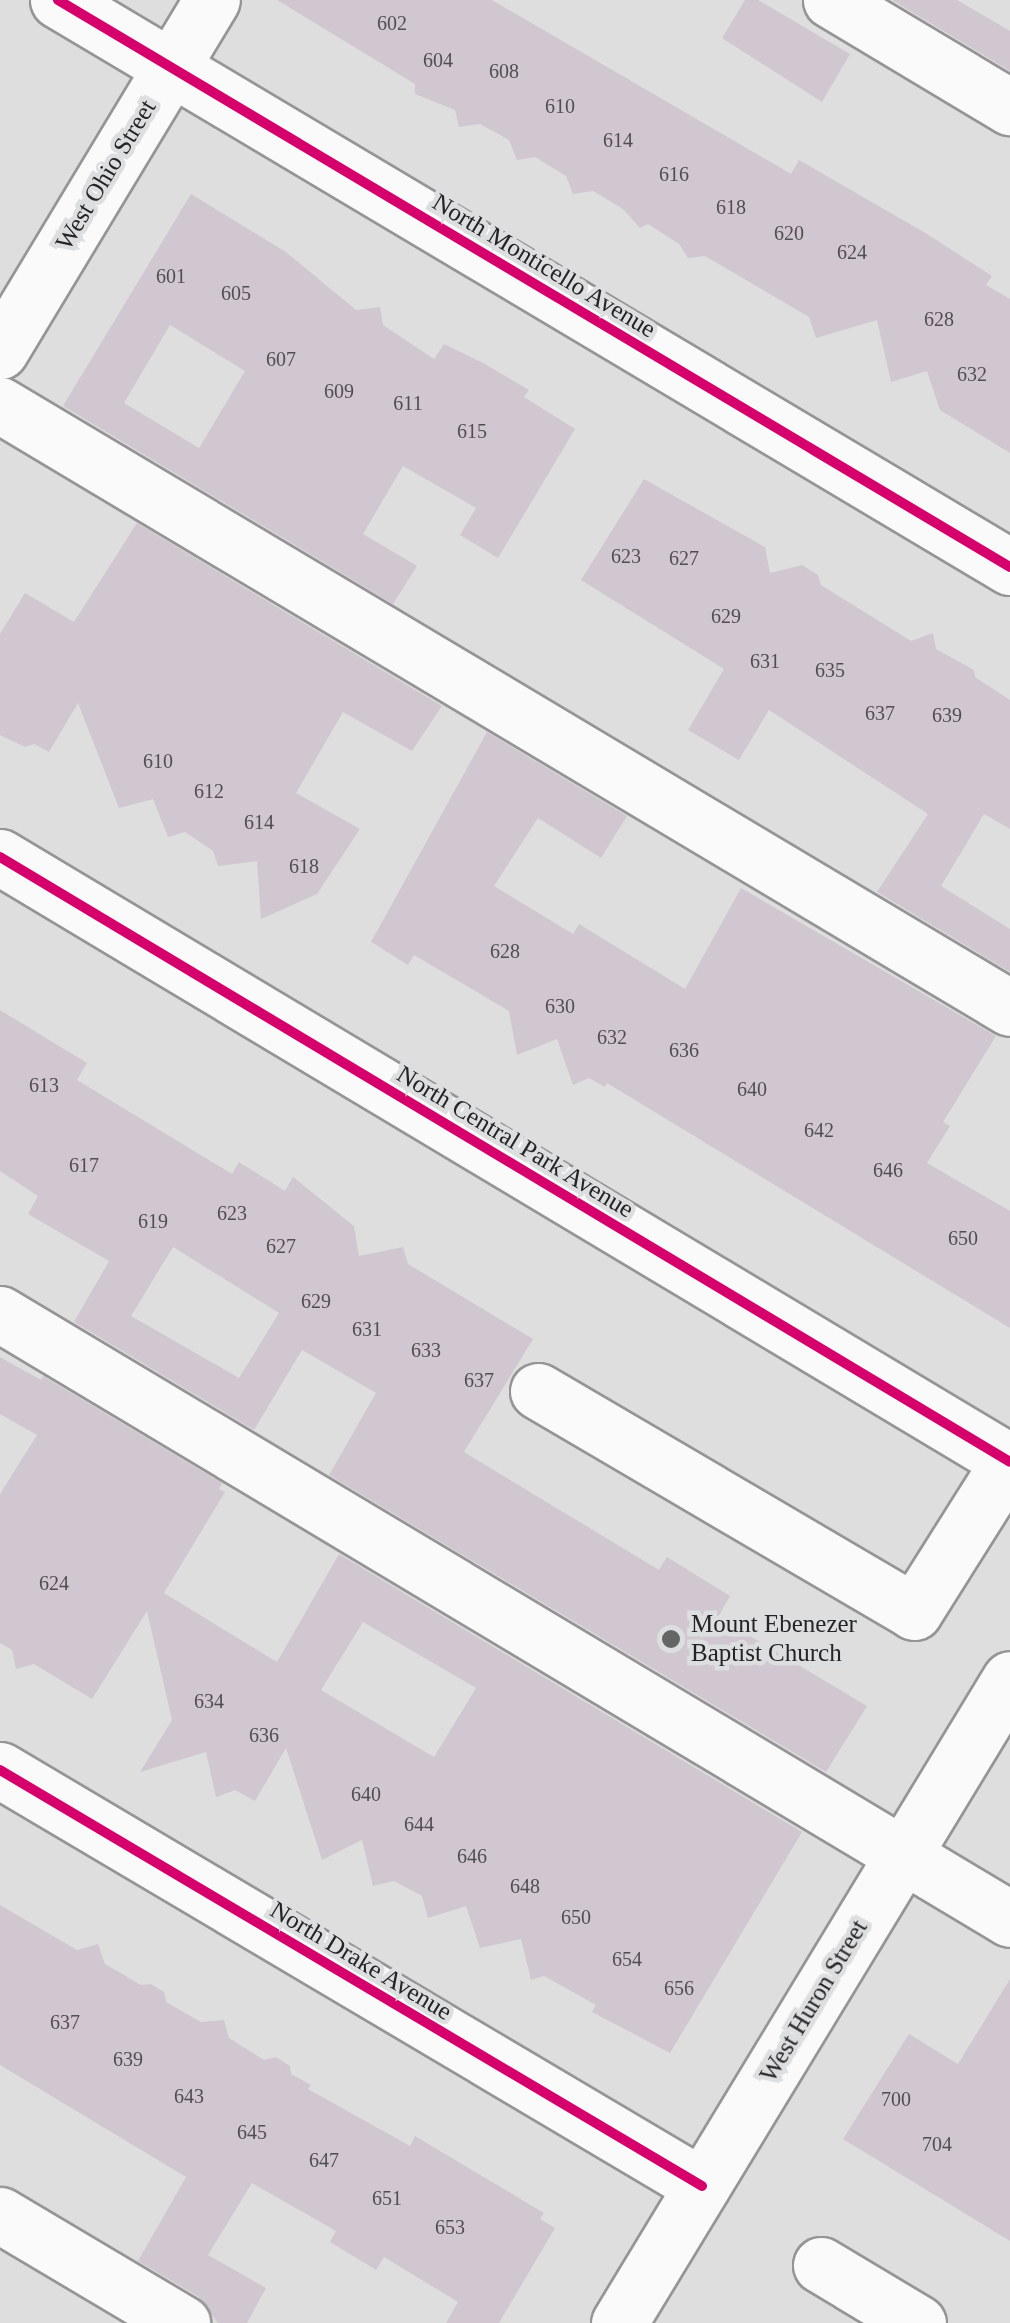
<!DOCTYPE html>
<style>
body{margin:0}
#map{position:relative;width:1010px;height:2323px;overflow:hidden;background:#dededf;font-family:"Times New Roman",serif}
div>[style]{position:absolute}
.building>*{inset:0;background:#d0c7d0}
.roads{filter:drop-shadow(2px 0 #959596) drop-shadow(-2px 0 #959596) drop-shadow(0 2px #959596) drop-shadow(0 -2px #959596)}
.minor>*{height:55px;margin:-27.5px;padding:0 27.5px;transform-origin:27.5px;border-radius:27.5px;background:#fafafa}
.cycleway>*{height:10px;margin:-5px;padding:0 5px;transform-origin:5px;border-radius:5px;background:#d6006c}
.dots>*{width:28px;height:28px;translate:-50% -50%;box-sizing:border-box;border:5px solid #dddee0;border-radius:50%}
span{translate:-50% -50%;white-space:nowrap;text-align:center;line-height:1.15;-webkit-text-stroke:9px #dddee0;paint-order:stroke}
.number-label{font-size:20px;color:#514e52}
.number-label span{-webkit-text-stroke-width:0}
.street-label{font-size:25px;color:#242425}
.poi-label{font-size:25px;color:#242425}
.left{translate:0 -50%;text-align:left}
</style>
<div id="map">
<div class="building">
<div style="clip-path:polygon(277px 0,492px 0,791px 174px,799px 160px,927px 234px,992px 276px,986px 285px,1010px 299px,1010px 453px,940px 410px,927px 371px,891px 382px,877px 320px,816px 338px,809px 317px,705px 256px,688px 258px,679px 244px,648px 224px,640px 228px,623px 209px,593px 191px,573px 194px,566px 176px,535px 157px,517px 160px,509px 140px,480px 124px,459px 127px,455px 110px,415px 94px,415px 84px)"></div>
<div style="clip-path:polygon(745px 0,758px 0,850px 54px,822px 102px,722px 38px)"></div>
<div style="clip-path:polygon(892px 0,957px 0,1010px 31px,1010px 71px)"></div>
<div style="clip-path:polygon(evenodd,191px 194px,286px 252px,356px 310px,380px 307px,383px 325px,434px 359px,444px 344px,483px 363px,529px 390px,524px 397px,575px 429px,498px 558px,460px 535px,476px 508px,403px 466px,363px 534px,417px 566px,393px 604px,63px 406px,191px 194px,170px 325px,245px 371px,199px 448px,124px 403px,170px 325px)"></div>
<div style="clip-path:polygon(644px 479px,765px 547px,770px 573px,802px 565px,818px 575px,821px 585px,911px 641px,933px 633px,936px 649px,974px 670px,975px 677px,1010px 700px,1010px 829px,984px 814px,941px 886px,1010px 929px,1010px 972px,877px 892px,928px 814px,769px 710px,739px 760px,688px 730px,724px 669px,581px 580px)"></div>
<div style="clip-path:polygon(137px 523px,442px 706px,412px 751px,343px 712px,296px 793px,360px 829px,317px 894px,261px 919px,257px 861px,218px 866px,213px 851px,185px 832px,168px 837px,153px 799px,119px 808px,78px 703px,49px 752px,34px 744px,25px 747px,0 735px,0 634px,25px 593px,74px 622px)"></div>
<div style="clip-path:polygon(487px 732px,627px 816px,601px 858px,538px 818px,494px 886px,573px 934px,579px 924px,685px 989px,741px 888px,996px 1036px,943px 1122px,950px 1126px,927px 1163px,1010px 1211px,1010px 1328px,607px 1083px,605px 1087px,589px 1078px,573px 1085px,557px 1039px,517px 1055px,509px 1011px,414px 955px,408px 965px,371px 942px)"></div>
<div style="clip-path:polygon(evenodd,0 1010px,87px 1063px,77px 1080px,232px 1174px,239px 1162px,285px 1191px,293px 1177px,354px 1226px,359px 1256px,403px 1247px,408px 1264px,533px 1339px,464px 1452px,659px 1570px,667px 1557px,730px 1596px,718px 1617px,867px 1706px,826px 1772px,329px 1475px,376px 1393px,302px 1350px,254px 1430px,74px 1322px,109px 1261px,28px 1214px,38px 1196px,0 1171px,0 1010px,173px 1247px,279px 1313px,239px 1378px,131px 1316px,173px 1247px)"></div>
<div style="clip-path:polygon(evenodd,0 1357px,41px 1380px,43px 1376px,222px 1483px,219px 1489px,225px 1492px,164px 1593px,277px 1662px,339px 1554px,802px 1832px,670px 2053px,592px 2012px,596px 2005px,544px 1976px,531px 1980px,521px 1939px,480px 1948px,466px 1906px,428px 1918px,422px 1896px,394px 1881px,373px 1886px,362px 1840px,322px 1860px,286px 1748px,255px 1801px,235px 1790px,216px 1797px,206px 1752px,140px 1772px,172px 1720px,147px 1611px,92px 1699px,34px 1664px,16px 1669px,12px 1650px,0 1643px,0 1494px,37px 1435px,0 1414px,0 1357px,363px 1622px,476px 1688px,434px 1757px,321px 1690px,363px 1622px)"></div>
<div style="clip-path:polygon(0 1905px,77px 1950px,98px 1944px,105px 1964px,141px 1985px,151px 1984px,164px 1992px,166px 2002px,201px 2022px,224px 2020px,229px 2038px,264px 2060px,276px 2057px,290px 2066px,291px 2074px,311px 2085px,308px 2089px,410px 2146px,415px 2136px,544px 2213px,540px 2219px,555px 2228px,499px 2323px,446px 2323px,458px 2302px,384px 2257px,376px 2270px,330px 2242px,336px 2231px,252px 2183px,208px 2255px,266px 2288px,247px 2323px,218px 2323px,199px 2297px,138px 2261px,186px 2177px,0 2065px)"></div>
<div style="clip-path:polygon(1010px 1979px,1010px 2241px,843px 2139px,909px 2034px,958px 2064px)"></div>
</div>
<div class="roads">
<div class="minor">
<div style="left:58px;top:0;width:1108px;rotate:30.78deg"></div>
<div style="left:831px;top:0;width:209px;rotate:30.9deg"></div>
<div style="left:0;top:351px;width:410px;rotate:-58.9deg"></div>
<div style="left:0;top:405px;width:1176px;rotate:30.84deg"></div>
<div style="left:0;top:857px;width:1177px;rotate:30.92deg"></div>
<div style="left:0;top:1314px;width:1177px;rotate:30.92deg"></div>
<div style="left:538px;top:1391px;width:436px;rotate:30.4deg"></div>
<div style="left:914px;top:1612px;width:178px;rotate:-57.8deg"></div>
<div style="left:0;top:1770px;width:816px;rotate:30.65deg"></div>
<div style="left:0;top:2215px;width:212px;rotate:30.7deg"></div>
<div style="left:821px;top:2265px;width:113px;rotate:30.9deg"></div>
<div style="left:619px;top:2323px;width:753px;rotate:-58.74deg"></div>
</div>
</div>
<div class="cycleway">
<div style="left:58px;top:0;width:1108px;rotate:30.78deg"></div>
<div style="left:0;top:857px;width:1177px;rotate:30.92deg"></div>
<div style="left:0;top:1770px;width:816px;rotate:30.65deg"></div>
</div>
<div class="dots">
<div style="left:671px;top:1639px;background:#656566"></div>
</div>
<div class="number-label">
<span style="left:392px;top:23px">602</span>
<span style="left:438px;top:60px">604</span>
<span style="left:504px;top:71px">608</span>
<span style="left:560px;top:106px">610</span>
<span style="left:618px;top:140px">614</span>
<span style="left:674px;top:174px">616</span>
<span style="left:731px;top:207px">618</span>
<span style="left:789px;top:233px">620</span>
<span style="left:852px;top:252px">624</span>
<span style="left:171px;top:276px">601</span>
<span style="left:236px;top:293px">605</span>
<span style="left:939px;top:319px">628</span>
<span style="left:281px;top:359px">607</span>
<span style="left:972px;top:374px">632</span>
<span style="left:339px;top:391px">609</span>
<span style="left:408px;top:403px">611</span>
<span style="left:472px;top:431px">615</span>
<span style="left:626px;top:556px">623</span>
<span style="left:684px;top:558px">627</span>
<span style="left:726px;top:616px">629</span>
<span style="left:765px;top:661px">631</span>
<span style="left:830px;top:670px">635</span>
<span style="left:880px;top:713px">637</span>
<span style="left:947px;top:715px">639</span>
<span style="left:158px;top:761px">610</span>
<span style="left:209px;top:791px">612</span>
<span style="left:259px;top:822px">614</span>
<span style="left:304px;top:866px">618</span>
<span style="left:505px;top:951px">628</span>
<span style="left:560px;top:1006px">630</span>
<span style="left:612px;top:1037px">632</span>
<span style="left:684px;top:1050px">636</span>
<span style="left:44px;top:1085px">613</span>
<span style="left:752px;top:1089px">640</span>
<span style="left:819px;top:1130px">642</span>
<span style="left:84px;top:1165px">617</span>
<span style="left:888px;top:1170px">646</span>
<span style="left:232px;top:1213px">623</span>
<span style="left:153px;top:1221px">619</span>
<span style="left:963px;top:1238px">650</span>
<span style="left:281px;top:1246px">627</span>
<span style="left:316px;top:1301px">629</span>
<span style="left:367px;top:1329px">631</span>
<span style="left:426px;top:1350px">633</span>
<span style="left:479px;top:1380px">637</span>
<span style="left:54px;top:1583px">624</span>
<span style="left:209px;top:1701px">634</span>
<span style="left:264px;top:1735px">636</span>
<span style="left:366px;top:1794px">640</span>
<span style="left:419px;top:1824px">644</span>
<span style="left:472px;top:1856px">646</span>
<span style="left:525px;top:1886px">648</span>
<span style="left:576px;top:1917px">650</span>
<span style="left:627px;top:1959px">654</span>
<span style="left:679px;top:1988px">656</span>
<span style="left:65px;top:2022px">637</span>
<span style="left:128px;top:2059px">639</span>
<span style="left:189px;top:2096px">643</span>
<span style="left:896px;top:2099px">700</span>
<span style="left:252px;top:2132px">645</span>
<span style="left:937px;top:2144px">704</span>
<span style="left:324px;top:2160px">647</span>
<span style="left:387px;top:2198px">651</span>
<span style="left:450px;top:2227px">653</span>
</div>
<div class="street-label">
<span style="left:106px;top:175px;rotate:-59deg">West Ohio Street</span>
<span style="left:544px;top:266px;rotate:31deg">North Monticello Avenue</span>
<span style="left:515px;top:1142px;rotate:31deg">North Central Park Avenue</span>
<span style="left:361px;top:1961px;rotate:31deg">North Drake Avenue</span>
<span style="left:814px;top:2001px;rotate:-59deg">West Huron Street</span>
</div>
<div class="poi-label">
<span class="left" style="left:691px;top:1639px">Mount Ebenezer<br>Baptist Church</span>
</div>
</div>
